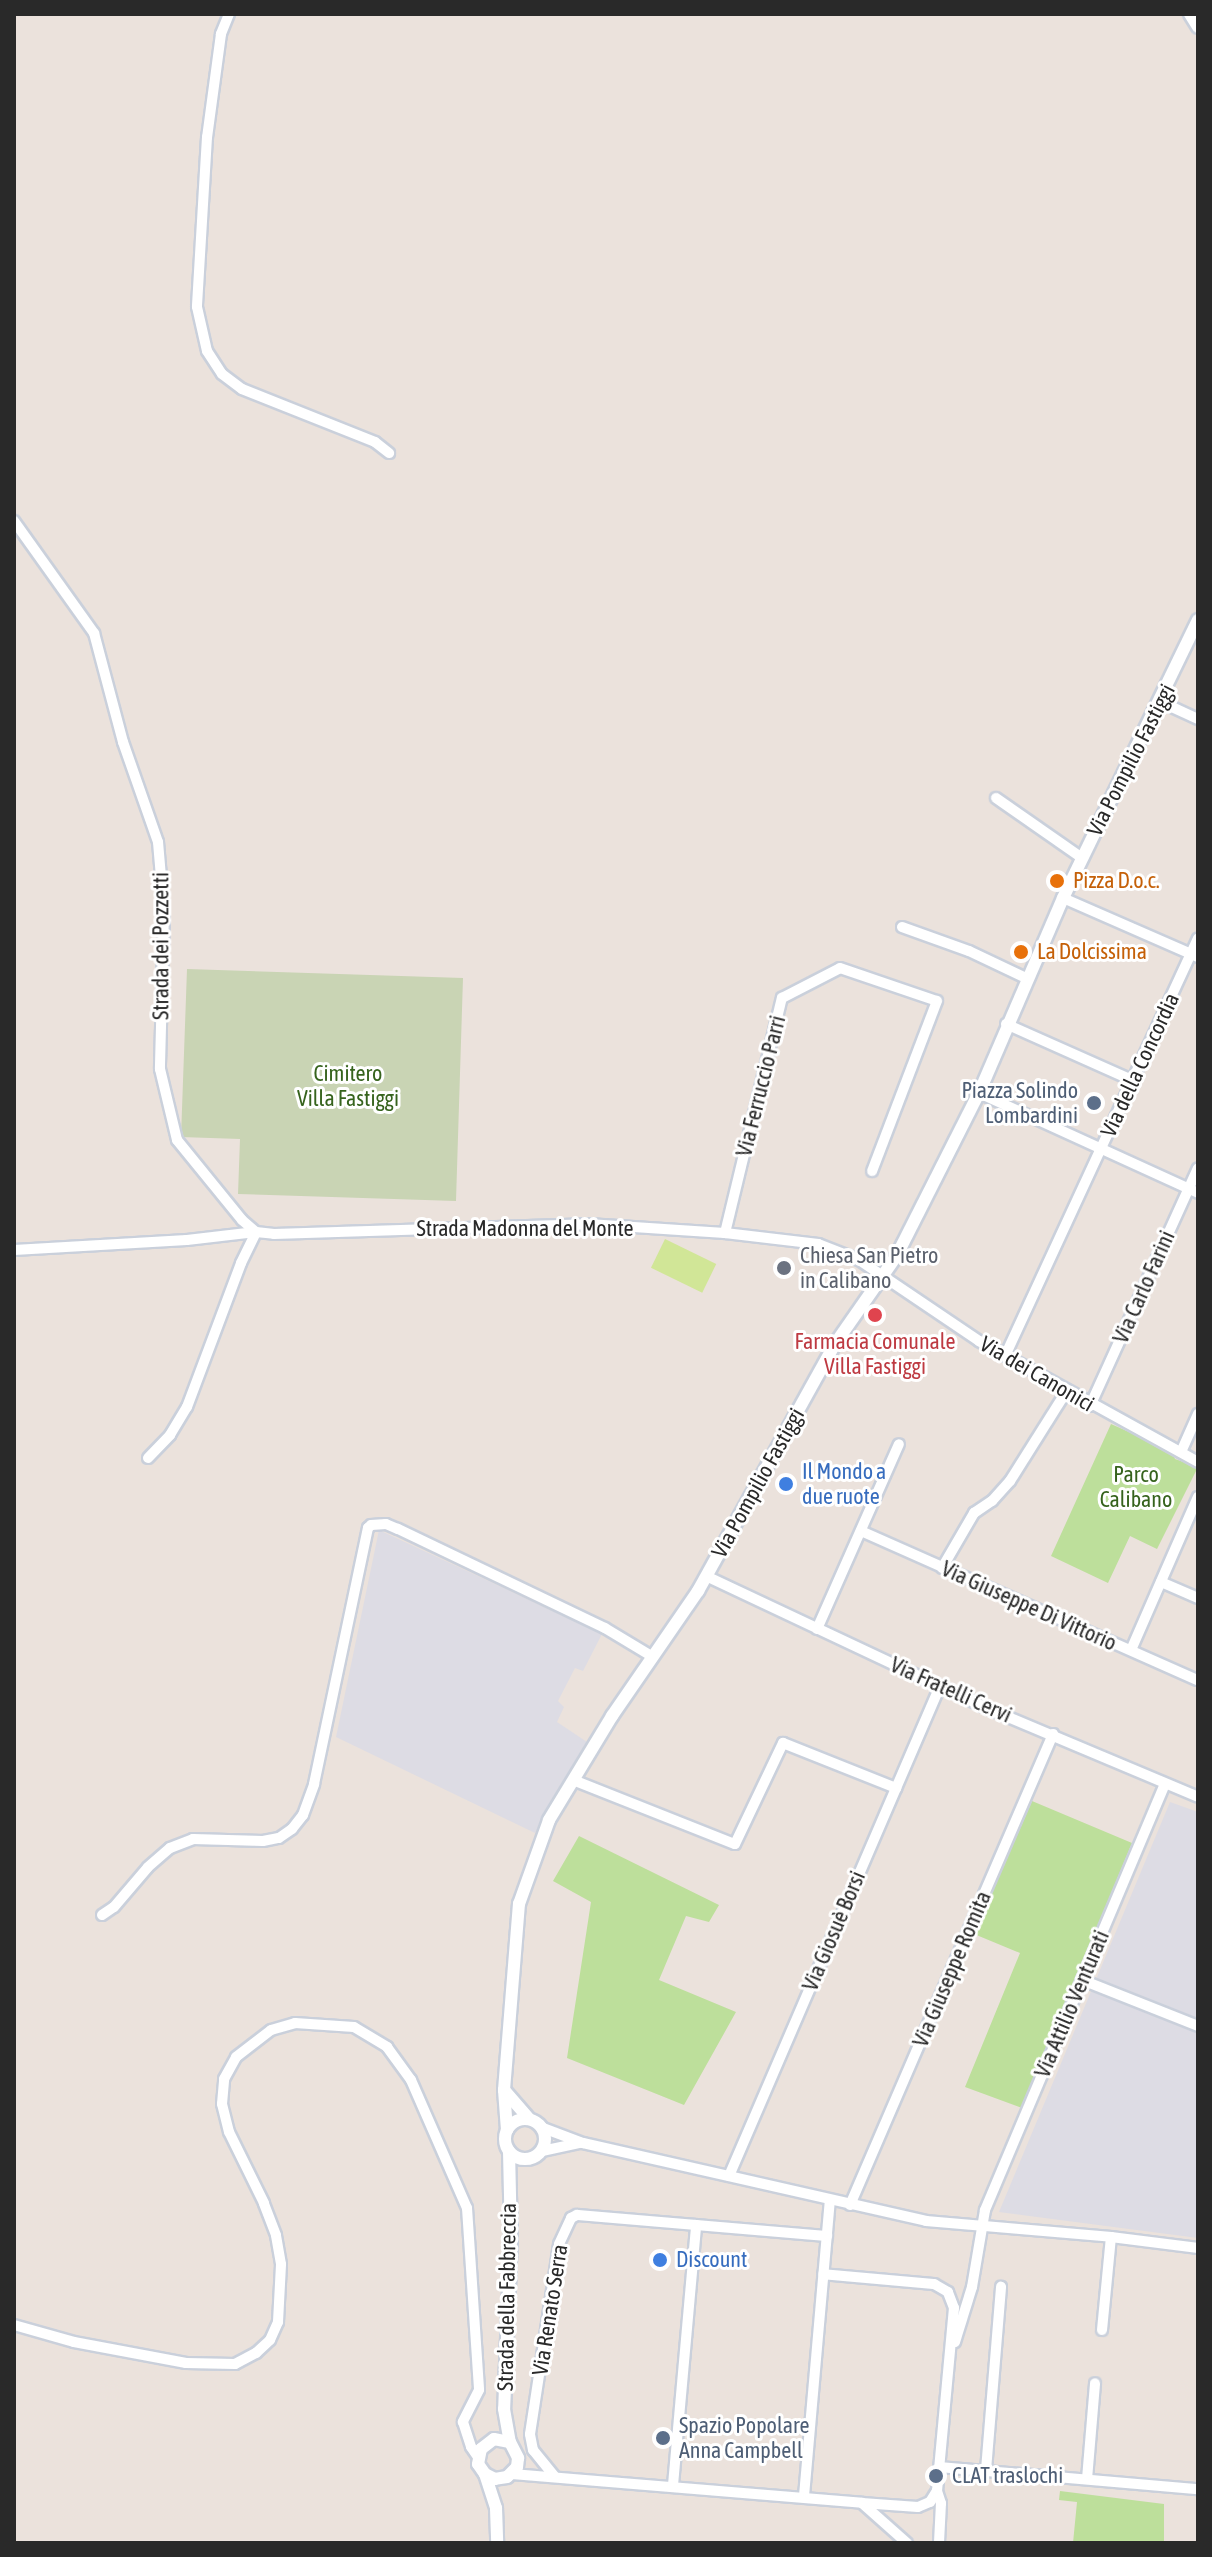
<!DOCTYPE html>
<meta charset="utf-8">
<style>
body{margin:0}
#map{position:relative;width:1212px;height:2557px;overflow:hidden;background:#ebe2dc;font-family:"Asap Condensed",sans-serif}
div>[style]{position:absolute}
.industrial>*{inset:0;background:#dddce4}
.green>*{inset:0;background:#bddf9b}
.cemetery>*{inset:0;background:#c9d4b4}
.pitch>*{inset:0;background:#d1e697;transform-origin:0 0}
.roads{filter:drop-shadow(2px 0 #cad0db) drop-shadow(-2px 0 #cad0db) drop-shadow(0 2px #cad0db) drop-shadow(0 -2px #cad0db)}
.minor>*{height:10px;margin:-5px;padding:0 5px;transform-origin:5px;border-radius:5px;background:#fff}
.tertiary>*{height:12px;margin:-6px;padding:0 6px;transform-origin:6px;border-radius:6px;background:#fff}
.tertiary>.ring{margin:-6px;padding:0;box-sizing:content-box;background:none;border:12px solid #fff;border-radius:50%}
.dots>*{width:22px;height:22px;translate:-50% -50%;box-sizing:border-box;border:4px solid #fff;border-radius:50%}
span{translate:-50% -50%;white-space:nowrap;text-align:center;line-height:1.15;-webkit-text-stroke:6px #fff;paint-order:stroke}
.street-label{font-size:22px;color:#292929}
.food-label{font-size:22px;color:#c56008}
.left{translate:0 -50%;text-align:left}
.park-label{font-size:22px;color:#36631d}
.service-label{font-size:22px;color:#4e5e75}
.right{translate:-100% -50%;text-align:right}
.worship-label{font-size:22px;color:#5b616d}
.health-label{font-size:22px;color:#be3a42}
.shop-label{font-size:22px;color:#366cbe}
.frame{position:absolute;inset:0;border:16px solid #292929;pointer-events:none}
</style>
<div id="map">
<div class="industrial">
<div style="clip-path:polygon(379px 1530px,602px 1634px,583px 1671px,575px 1668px,558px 1701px,564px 1707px,557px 1722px,587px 1742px,535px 1833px,336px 1737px)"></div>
<div style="clip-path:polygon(1170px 1802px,1198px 1812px,1198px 2238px,999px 2212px)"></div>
</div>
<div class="green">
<div style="clip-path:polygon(1111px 1424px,1172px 1451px,1175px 1459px,1198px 1467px,1157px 1549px,1130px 1536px,1108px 1583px,1051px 1556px)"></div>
<div style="clip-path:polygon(1032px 1801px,1132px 1843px,1022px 2108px,965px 2087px,1020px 1953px,974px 1934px)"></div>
<div style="clip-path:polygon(579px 1836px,719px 1905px,709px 1922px,686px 1916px,659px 1980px,736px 2012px,684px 2105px,567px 2058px,591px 1902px,553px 1881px)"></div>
<div style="clip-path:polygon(1060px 2491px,1164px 2504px,1164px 2543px,1073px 2543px,1077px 2502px,1059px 2500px)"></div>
</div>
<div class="cemetery">
<div style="clip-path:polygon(187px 969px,463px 978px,456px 1201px,238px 1194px,240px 1139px,181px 1137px)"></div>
</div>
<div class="pitch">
<div style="left:665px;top:1239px;width:57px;height:32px;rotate:26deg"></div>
</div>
<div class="roads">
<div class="minor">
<div style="left:229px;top:14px;width:22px;rotate:112deg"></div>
<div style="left:221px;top:34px;width:104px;rotate:97.7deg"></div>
<div style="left:207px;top:137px;width:170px;rotate:93.4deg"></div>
<div style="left:197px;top:307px;width:45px;rotate:77.2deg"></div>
<div style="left:207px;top:351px;width:27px;rotate:57deg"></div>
<div style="left:222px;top:374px;width:25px;rotate:37deg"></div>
<div style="left:242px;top:389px;width:143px;rotate:21.7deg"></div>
<div style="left:375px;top:442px;width:18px;rotate:38deg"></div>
<div style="left:14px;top:521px;width:138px;rotate:54.5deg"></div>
<div style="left:94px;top:633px;width:113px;rotate:75.1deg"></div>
<div style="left:123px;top:742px;width:106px;rotate:70.7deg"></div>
<div style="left:158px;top:842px;width:70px;rotate:85.1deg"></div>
<div style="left:164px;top:912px;width:157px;rotate:91.5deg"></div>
<div style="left:160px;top:1069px;width:73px;rotate:76.5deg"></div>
<div style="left:177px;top:1140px;width:103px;rotate:50.9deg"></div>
<div style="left:242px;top:1220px;width:18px;rotate:41deg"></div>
<div style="left:1161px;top:702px;width:41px;rotate:24.7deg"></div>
<div style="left:996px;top:798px;width:105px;rotate:34.9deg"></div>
<div style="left:1063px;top:898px;width:147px;rotate:23.6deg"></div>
<div style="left:902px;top:927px;width:71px;rotate:19.7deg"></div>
<div style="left:969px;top:951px;width:63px;rotate:25.3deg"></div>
<div style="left:1006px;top:1024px;width:138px;rotate:24deg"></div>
<div style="left:979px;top:1093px;width:241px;rotate:24.5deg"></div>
<div style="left:725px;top:1233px;width:242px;rotate:-76.4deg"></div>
<div style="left:782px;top:998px;width:65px;rotate:-27.3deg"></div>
<div style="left:840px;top:968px;width:102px;rotate:18.8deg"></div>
<div style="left:937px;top:1001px;width:182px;rotate:110.9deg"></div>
<div style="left:14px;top:1250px;width:173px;rotate:-3.3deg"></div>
<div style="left:187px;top:1240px;width:69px;rotate:-6.6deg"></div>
<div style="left:256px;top:1232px;width:18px;rotate:6deg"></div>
<div style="left:274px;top:1234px;width:314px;rotate:-1.8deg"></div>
<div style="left:588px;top:1224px;width:137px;rotate:3.8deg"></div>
<div style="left:725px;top:1233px;width:94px;rotate:6.7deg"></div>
<div style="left:818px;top:1244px;width:44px;rotate:21.3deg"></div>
<div style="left:859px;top:1260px;width:145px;rotate:34deg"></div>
<div style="left:979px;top:1341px;width:250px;rotate:28.9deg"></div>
<div style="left:1005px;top:1356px;width:460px;rotate:-65.2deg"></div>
<div style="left:1090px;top:1406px;width:261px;rotate:-65.6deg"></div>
<div style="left:1181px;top:1452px;width:42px;rotate:-65.9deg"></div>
<div style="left:148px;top:1458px;width:32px;rotate:-46deg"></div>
<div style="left:170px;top:1435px;width:33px;rotate:-59deg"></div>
<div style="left:187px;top:1407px;width:154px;rotate:-69.4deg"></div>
<div style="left:241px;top:1263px;width:34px;rotate:-64deg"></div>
<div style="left:861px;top:1531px;width:368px;rotate:23.9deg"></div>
<div style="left:942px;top:1568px;width:64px;rotate:-59.8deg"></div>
<div style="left:974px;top:1513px;width:22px;rotate:-34deg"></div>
<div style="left:992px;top:1501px;width:27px;rotate:-48deg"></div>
<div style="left:1010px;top:1481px;width:105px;rotate:-57.8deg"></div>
<div style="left:706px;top:1576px;width:305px;rotate:25.2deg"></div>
<div style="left:982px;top:1706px;width:234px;rotate:22.8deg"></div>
<div style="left:1161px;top:1582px;width:40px;rotate:23.4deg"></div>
<div style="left:817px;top:1629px;width:202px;rotate:-66.1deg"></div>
<div style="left:1131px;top:1650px;width:167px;rotate:-66.4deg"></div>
<div style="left:573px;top:1780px;width:174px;rotate:21.6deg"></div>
<div style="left:735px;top:1844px;width:112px;rotate:-64.6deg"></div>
<div style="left:783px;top:1743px;width:122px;rotate:21.7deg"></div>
<div style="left:102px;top:1915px;width:14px;rotate:-34deg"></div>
<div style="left:114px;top:1907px;width:52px;rotate:-49.6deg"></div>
<div style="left:148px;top:1867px;width:29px;rotate:-41deg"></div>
<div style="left:170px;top:1848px;width:25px;rotate:-21deg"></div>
<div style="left:193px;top:1839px;width:70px;rotate:1.6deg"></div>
<div style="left:263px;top:1841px;width:16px;rotate:-11deg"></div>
<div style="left:279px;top:1838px;width:16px;rotate:-35deg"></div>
<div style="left:292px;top:1829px;width:18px;rotate:-52deg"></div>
<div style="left:303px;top:1815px;width:33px;rotate:-70deg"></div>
<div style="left:314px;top:1784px;width:262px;rotate:-78.1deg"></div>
<div style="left:368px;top:1528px;width:4px;rotate:-45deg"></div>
<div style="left:371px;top:1525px;width:15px;rotate:-4deg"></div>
<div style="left:386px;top:1524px;width:13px;rotate:23deg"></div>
<div style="left:398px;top:1529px;width:229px;rotate:25.6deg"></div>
<div style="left:605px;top:1628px;width:56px;rotate:31.1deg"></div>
<div style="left:1082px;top:1980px;width:125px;rotate:21.6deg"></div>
<div style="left:543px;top:2128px;width:43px;rotate:20.6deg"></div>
<div style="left:583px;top:2143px;width:352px;rotate:12.8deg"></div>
<div style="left:926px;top:2221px;width:186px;rotate:4.9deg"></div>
<div style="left:1111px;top:2237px;width:88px;rotate:7.2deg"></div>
<div style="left:542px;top:2151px;width:40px;rotate:-12deg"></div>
<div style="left:729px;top:2176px;width:533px;rotate:-66.7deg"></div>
<div style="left:850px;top:2205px;width:513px;rotate:-66.68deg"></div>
<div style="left:14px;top:2325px;width:62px;rotate:15.8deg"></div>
<div style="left:74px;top:2342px;width:114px;rotate:10.6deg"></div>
<div style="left:186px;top:2363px;width:49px;rotate:1.2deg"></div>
<div style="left:235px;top:2364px;width:24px;rotate:-28deg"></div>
<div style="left:256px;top:2353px;width:19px;rotate:-43deg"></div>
<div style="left:270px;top:2340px;width:20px;rotate:-66deg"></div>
<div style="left:278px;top:2322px;width:58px;rotate:-87deg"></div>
<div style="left:281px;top:2264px;width:29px;rotate:-100deg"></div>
<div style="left:276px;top:2235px;width:34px;rotate:-111deg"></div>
<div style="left:264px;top:2203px;width:79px;rotate:-116.2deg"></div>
<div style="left:229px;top:2132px;width:29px;rotate:-104deg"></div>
<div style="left:222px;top:2104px;width:25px;rotate:-85deg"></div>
<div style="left:224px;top:2079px;width:25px;rotate:-61deg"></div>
<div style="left:236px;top:2057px;width:44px;rotate:-37.6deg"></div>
<div style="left:271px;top:2030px;width:25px;rotate:-16deg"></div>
<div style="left:295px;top:2023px;width:59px;rotate:3.9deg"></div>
<div style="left:354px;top:2027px;width:39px;rotate:31deg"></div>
<div style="left:387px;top:2047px;width:41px;rotate:54deg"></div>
<div style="left:411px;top:2080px;width:140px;rotate:66.4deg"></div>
<div style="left:467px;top:2208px;width:182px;rotate:86.2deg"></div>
<div style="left:479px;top:2390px;width:36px;rotate:117deg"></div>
<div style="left:463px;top:2422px;width:26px;rotate:72deg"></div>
<div style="left:471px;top:2447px;width:12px;rotate:55deg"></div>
<div style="left:1102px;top:2330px;width:93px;rotate:-84.5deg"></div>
<div style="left:955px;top:2342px;width:58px;rotate:-72.8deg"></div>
<div style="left:972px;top:2287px;width:78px;rotate:-80.4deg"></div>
<div style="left:985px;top:2210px;width:462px;rotate:-67.1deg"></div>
<div style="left:939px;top:2467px;width:260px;rotate:4.9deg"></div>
<div style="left:986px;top:2470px;width:184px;rotate:-85.3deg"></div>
<div style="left:512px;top:2474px;width:351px;rotate:4.7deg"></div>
<div style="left:862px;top:2503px;width:56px;rotate:4.1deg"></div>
<div style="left:918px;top:2507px;width:13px;rotate:-23deg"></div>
<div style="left:930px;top:2502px;width:13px;rotate:-58deg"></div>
<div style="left:937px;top:2491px;width:184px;rotate:-84.7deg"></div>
<div style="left:954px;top:2308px;width:17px;rotate:-111deg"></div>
<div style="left:948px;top:2292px;width:16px;rotate:-150deg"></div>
<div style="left:934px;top:2284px;width:111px;rotate:-174.9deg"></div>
<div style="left:555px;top:2477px;width:35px;rotate:-129deg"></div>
<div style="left:533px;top:2450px;width:16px;rotate:-101deg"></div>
<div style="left:530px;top:2434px;width:192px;rotate:-81.3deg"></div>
<div style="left:559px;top:2244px;width:29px;rotate:-65deg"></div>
<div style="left:571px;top:2218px;width:7px;rotate:-27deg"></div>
<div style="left:577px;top:2215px;width:251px;rotate:4.8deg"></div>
<div style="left:1087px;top:2479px;width:96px;rotate:-85.2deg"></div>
<div style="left:673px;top:2485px;width:261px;rotate:-84.9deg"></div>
<div style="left:937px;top:2491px;width:13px;rotate:72deg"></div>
<div style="left:941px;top:2503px;width:40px;rotate:92.9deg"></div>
<div style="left:804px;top:2496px;width:297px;rotate:-85deg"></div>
<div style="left:862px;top:2503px;width:60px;rotate:41.6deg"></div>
</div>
<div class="tertiary">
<div style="left:1190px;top:14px;width:15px;rotate:58deg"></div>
<div style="left:504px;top:2090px;width:38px;rotate:49deg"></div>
<div class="ring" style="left:505px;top:2119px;width:28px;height:28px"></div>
<div style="left:507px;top:2130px;width:40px;rotate:-94.3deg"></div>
<div style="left:504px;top:2090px;width:187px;rotate:-85.4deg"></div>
<div style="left:519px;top:1904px;width:89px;rotate:-70.3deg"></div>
<div style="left:549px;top:1820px;width:122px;rotate:-58.8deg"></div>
<div style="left:612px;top:1716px;width:152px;rotate:-55.5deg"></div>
<div style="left:698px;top:1591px;width:282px;rotate:-61deg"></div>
<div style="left:835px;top:1344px;width:108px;rotate:-55.1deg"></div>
<div style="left:897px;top:1255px;width:182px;rotate:-63.2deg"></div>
<div style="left:979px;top:1093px;width:212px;rotate:-66.7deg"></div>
<div style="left:1063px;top:898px;width:309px;rotate:-64.1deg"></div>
<div style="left:509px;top:2151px;width:87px;rotate:88.7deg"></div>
<div style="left:511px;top:2238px;width:171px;rotate:92.3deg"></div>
<div style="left:504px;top:2409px;width:34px;rotate:80deg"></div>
<div style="left:510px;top:2442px;width:18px;rotate:63deg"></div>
<div style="left:518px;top:2458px;width:9px;rotate:96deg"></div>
<div style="left:517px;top:2467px;width:14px;rotate:135deg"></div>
<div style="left:507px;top:2477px;width:12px;rotate:171deg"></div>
<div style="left:495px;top:2479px;width:11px;rotate:-153deg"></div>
<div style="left:485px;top:2474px;width:12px;rotate:-125deg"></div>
<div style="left:478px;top:2464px;width:15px;rotate:-79deg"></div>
<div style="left:481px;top:2449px;width:16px;rotate:-38deg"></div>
<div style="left:494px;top:2439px;width:16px;rotate:11deg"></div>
<div style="left:485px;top:2474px;width:36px;rotate:72deg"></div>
<div style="left:496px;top:2508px;width:35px;rotate:88deg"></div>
</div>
</div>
<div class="dots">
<div style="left:1057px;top:881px;background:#e8710a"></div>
<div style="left:1021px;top:952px;background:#e8710a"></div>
<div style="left:1094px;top:1103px;background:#5c6f8a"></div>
<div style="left:784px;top:1268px;background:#6b7280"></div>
<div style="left:875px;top:1315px;background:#e0444e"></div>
<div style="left:786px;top:1484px;background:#3f7fe0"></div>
<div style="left:660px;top:2260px;background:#3f7fe0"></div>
<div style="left:663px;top:2438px;background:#5c6f8a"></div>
<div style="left:936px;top:2476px;background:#5c6f8a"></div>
</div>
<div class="street-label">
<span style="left:1131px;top:760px;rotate:-63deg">Via Pompilio Fastiggi</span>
<span style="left:161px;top:946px;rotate:-90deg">Strada dei Pozzetti</span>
<span style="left:1140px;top:1065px;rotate:-65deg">Via della Concordia</span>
<span style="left:761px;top:1086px;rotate:-76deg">Via Ferruccio Parri</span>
<span style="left:525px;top:1229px">Strada Madonna del Monte</span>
<span style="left:1144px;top:1287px;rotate:-66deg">Via Carlo Farini</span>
<span style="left:1037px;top:1374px;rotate:30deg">Via dei Canonici</span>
<span style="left:758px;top:1483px;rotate:-61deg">Via Pompilio Fastiggi</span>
<span style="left:1029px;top:1606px;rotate:24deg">Via Giuseppe Di Vittorio</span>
<span style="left:951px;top:1690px;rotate:24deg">Via Fratelli Cervi</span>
<span style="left:834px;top:1931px;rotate:-67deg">Via Giosuè Borsi</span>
<span style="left:952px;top:1969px;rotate:-67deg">Via Giuseppe Romita</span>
<span style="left:1072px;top:2004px;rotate:-67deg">Via Attilio Venturati</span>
<span style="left:507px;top:2297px;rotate:-89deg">Strada della Fabbreccia</span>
<span style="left:550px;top:2310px;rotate:-81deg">Via Renato Serra</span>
</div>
<div class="food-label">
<span class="left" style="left:1073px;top:881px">Pizza D.o.c.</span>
<span class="left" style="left:1037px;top:952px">La Dolcissima</span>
</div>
<div class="park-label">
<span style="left:348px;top:1086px">Cimitero<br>Villa Fastiggi</span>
<span style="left:1136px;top:1487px">Parco<br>Calibano</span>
</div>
<div class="service-label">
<span class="right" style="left:1078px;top:1103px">Piazza Solindo<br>Lombardini</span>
<span class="left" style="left:679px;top:2438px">Spazio Popolare<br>Anna Campbell</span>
<span class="left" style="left:952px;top:2476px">CLAT traslochi</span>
</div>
<div class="worship-label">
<span class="left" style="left:800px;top:1268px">Chiesa San Pietro<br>in Calibano</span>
</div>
<div class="health-label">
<span style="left:875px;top:1354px">Farmacia Comunale<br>Villa Fastiggi</span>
</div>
<div class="shop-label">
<span class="left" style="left:802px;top:1484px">Il Mondo a<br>due ruote</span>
<span class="left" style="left:676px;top:2260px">Discount</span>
</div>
<div class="frame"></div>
</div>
